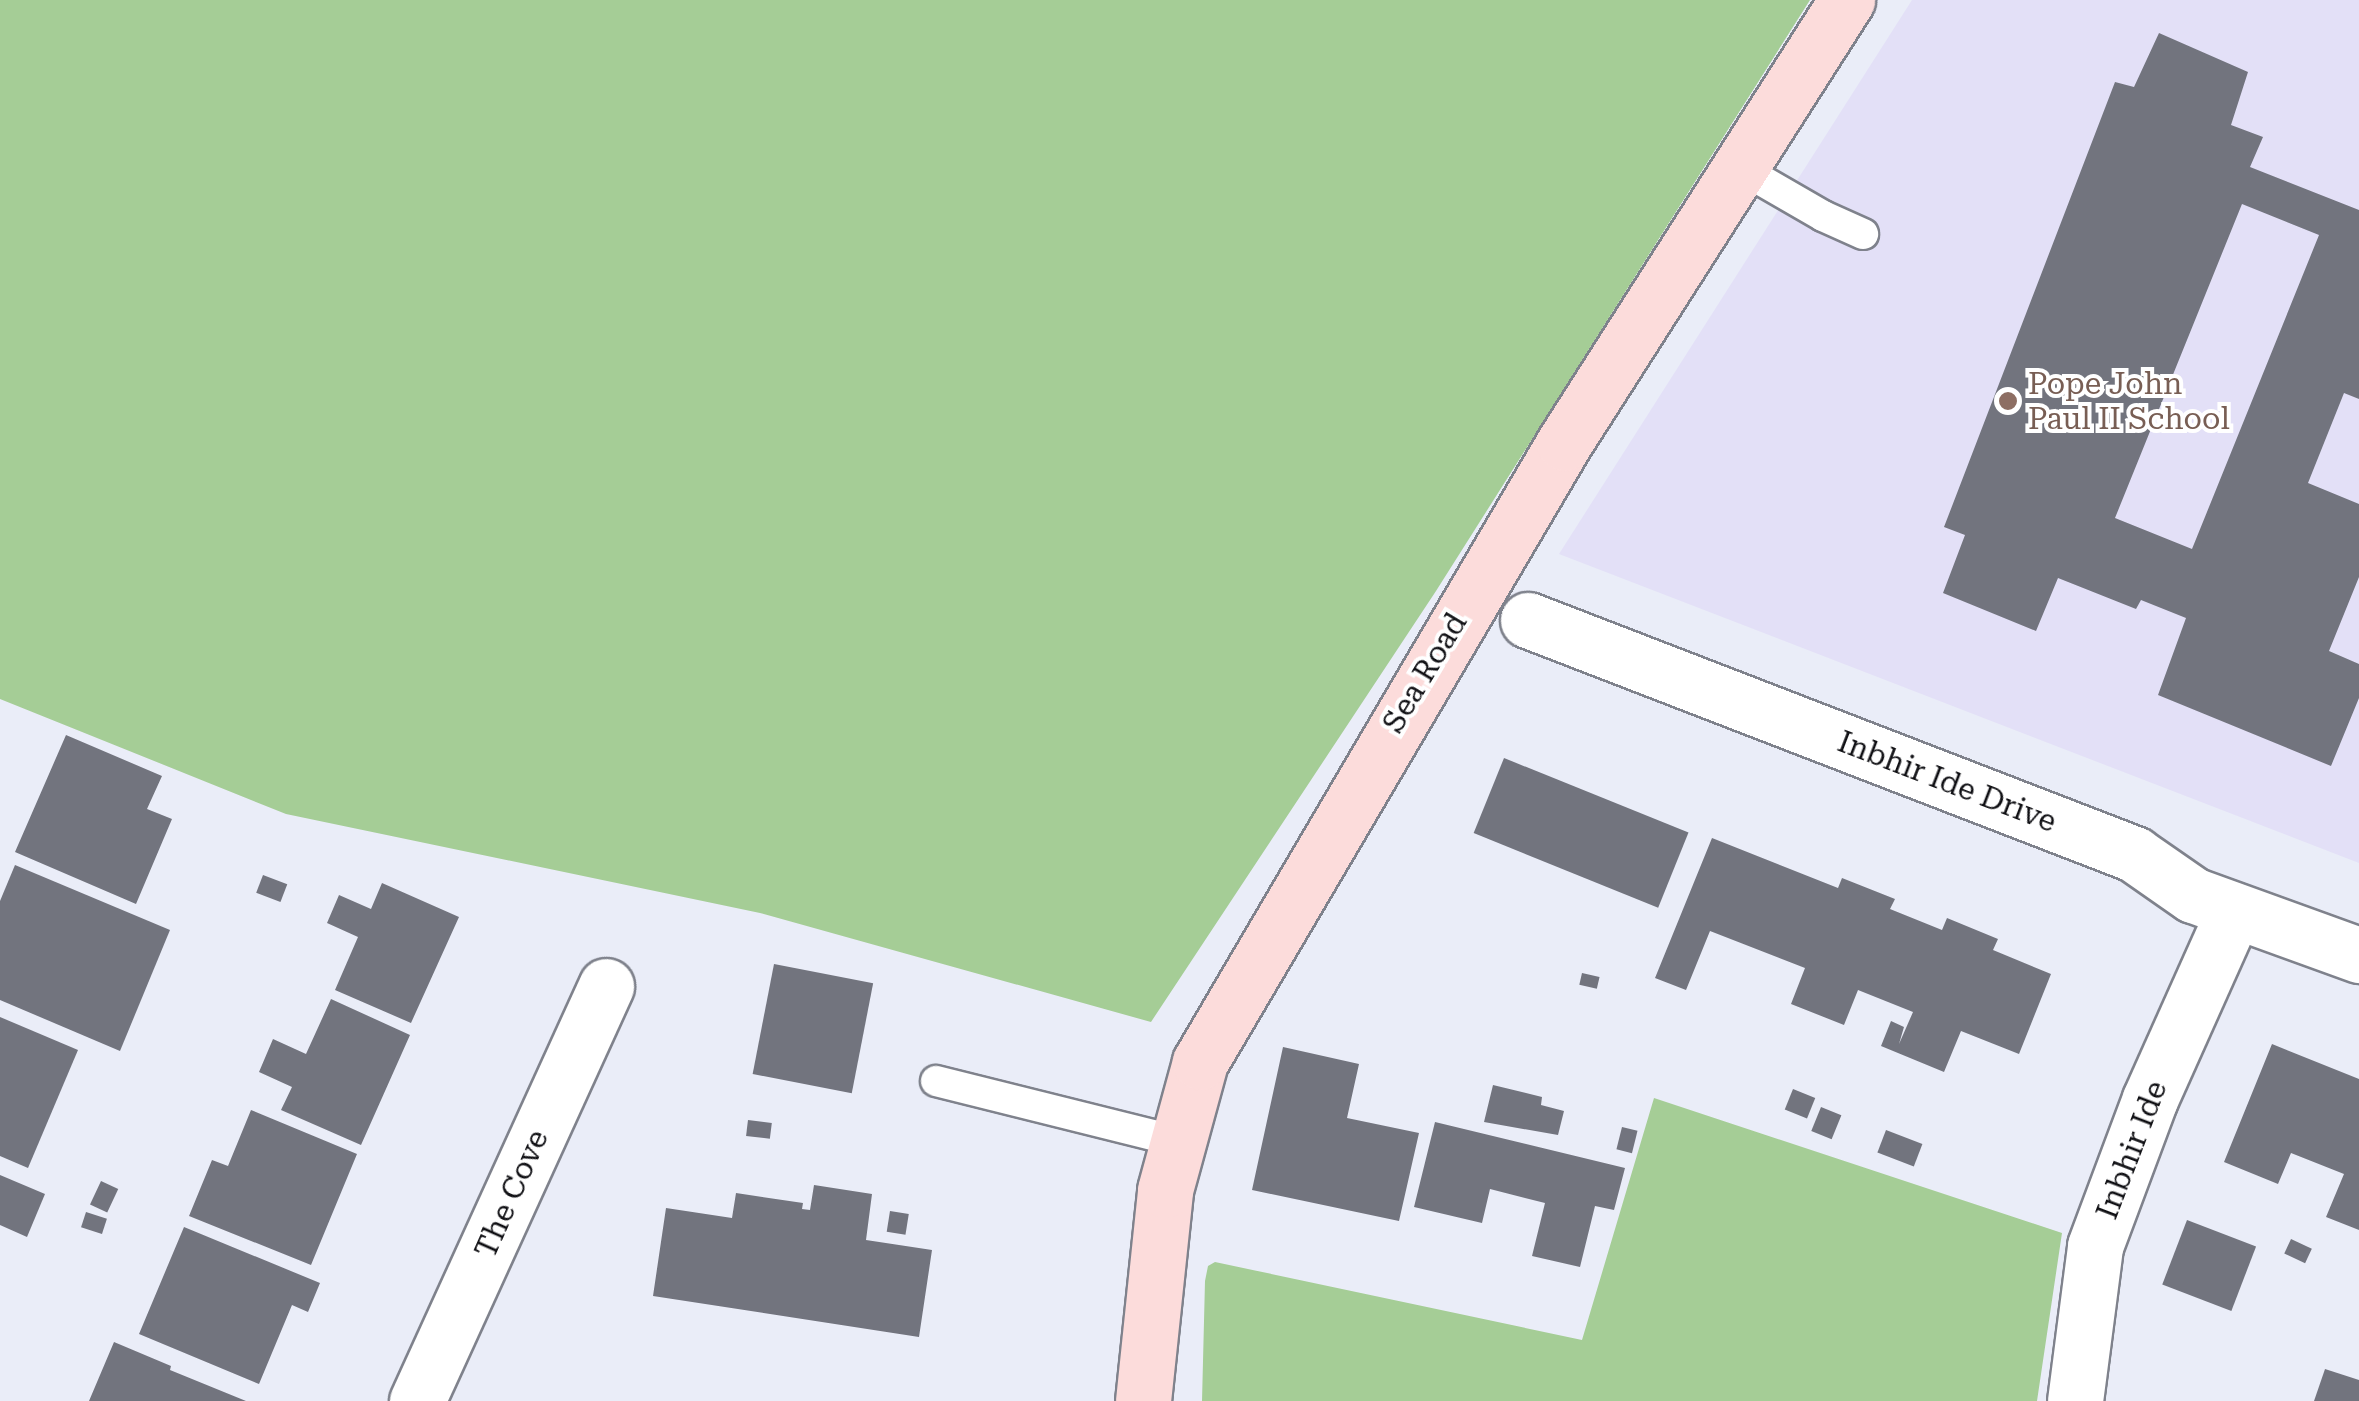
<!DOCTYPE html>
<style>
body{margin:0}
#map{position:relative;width:2359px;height:1401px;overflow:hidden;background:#eaedf8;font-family:"Roboto Serif",serif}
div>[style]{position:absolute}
.education>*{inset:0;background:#e3e0f7}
.green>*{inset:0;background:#a5cd96}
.building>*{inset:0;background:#72747e;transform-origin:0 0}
.roads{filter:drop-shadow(2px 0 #7f828c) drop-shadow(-2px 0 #7f828c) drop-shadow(0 2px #7f828c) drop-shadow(0 -2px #7f828c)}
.lane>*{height:30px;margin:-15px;padding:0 15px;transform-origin:15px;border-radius:15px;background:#fff}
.street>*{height:55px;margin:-27.5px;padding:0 27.5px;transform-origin:27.5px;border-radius:27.5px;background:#fff}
.secondary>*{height:55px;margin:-27.5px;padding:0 27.5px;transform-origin:27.5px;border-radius:27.5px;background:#fcdcdb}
.dots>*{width:28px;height:28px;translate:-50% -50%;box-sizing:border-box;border:5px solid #fff;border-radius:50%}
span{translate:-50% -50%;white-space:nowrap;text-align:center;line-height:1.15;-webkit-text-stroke:8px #fff;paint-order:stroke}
.education-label{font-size:30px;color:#785e54}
.left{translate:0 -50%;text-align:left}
.street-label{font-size:30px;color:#101014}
</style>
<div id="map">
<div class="education">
<div style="clip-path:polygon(1912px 0,2359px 0,2359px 863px,1559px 554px)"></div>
</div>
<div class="green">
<div style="clip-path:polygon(0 0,1810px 0,1436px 591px,1151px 1022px,760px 913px,286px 814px,0 699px)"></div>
<div style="clip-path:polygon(1654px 1098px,2062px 1233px,2037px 1401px,1202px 1401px,1205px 1281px,1208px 1266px,1215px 1262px,1582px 1340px)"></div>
</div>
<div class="building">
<div style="clip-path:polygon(evenodd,2159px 33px,2248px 72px,2231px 125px,2263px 137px,2250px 167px,2359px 210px,2359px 399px,2344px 393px,2308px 483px,2359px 504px,2359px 577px,2329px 651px,2359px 664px,2359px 698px,2331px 766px,2158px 695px,2186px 618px,2141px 600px,2136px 609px,2058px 578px,2036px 631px,1943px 593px,1965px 535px,1944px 527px,2115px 82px,2134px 87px,2159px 33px,2242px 204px,2319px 235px,2192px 549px,2115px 518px,2242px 204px)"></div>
<div style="clip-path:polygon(66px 735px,162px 776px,147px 809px,172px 819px,136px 904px,15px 852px)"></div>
<div style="left:1504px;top:758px;width:199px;height:81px;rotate:22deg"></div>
<div style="clip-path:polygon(1712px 838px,1838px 888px,1842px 878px,1895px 899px,1890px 909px,1942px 930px,1947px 918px,1998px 939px,1993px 950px,2051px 974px,2019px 1054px,1961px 1031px,1944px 1072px,1881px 1046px,1891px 1021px,1904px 1027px,1899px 1044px,1913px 1012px,1858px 990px,1844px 1025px,1791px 1004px,1805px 968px,1710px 931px,1686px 990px,1655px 978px)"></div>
<div style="clip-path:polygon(15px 865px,170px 930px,120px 1051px,0 1000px,0 901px)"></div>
<div style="left:263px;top:875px;width:26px;height:19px;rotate:21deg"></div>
<div style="clip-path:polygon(382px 883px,459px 917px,411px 1023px,335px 990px,358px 937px,327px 923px,339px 895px,371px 909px)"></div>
<div style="left:774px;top:964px;width:101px;height:112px;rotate:11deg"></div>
<div style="left:1582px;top:973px;width:18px;height:12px;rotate:13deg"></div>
<div style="clip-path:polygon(331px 999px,410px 1035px,361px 1145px,281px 1110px,292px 1087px,259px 1072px,273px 1039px,306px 1054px)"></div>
<div style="clip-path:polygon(0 1017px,78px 1050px,28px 1168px,0 1156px)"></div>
<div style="clip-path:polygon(2272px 1044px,2359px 1079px,2359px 1230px,2326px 1217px,2344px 1174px,2291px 1153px,2278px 1184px,2224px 1162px)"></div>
<div style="clip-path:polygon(1283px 1047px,1359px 1064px,1347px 1118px,1419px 1133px,1399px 1221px,1252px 1190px)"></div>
<div style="clip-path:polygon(1493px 1085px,1542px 1097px,1541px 1105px,1564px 1111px,1558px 1135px,1484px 1122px)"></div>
<div style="left:1793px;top:1089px;width:24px;height:22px;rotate:22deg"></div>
<div style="left:1821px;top:1107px;width:22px;height:26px;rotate:22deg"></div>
<div style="clip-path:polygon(251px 1110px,357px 1154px,311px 1265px,189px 1216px,212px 1160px,228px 1166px)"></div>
<div style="left:748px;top:1120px;width:24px;height:16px;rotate:7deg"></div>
<div style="clip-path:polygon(1435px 1122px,1625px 1168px,1614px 1210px,1595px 1206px,1580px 1267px,1532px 1256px,1545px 1203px,1490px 1189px,1482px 1223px,1414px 1207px)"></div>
<div style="left:1622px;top:1127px;width:16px;height:23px;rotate:14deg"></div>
<div style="left:1886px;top:1130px;width:39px;height:24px;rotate:21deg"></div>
<div style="clip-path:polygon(0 1175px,45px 1194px,27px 1237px,0 1225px)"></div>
<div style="left:101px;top:1181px;width:19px;height:26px;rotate:25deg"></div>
<div style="clip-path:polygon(814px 1185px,872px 1194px,866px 1240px,932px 1250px,919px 1337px,653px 1296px,666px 1208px,732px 1218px,736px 1193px,803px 1203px,802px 1209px,810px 1210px)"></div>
<div style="left:890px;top:1211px;width:19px;height:21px;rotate:9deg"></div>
<div style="left:86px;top:1212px;width:22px;height:16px;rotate:18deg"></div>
<div style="left:2187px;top:1220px;width:74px;height:69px;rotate:21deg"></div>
<div style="clip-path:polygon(184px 1227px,320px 1283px,308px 1312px,292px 1305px,259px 1384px,139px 1334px)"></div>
<div style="left:2291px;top:1239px;width:23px;height:16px;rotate:25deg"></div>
<div style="clip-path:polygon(114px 1342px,171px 1366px,170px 1370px,246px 1401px,89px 1401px)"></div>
<div style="clip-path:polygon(2325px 1369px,2359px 1380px,2359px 1401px,2314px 1401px)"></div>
</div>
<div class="roads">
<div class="lane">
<div style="left:1740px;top:168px;width:96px;rotate:30deg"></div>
<div style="left:1823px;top:216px;width:44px;rotate:24.2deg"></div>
<div style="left:936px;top:1081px;width:247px;rotate:14deg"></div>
</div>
<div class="street">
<div style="left:1528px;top:620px;width:650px;rotate:21.11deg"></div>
<div style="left:2134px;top:854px;width:72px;rotate:34.8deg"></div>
<div style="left:2193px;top:895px;width:177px;rotate:19.9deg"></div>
<div style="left:417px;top:1401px;width:456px;rotate:-65.5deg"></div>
<div style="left:2075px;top:1401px;width:156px;rotate:-82.6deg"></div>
<div style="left:2095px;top:1246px;width:157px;rotate:-69.5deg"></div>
<div style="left:2150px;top:1099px;width:206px;rotate:-65.9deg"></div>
</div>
<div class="secondary">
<div style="left:1143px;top:1401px;width:212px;rotate:-84deg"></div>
<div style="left:1165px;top:1190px;width:133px;rotate:-74.7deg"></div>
<div style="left:1200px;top:1062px;width:718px;rotate:-59.54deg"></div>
<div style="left:1564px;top:443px;width:526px;rotate:-57.43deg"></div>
</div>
</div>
<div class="dots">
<div style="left:2008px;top:401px;background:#8d6e63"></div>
</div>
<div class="education-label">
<span class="left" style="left:2028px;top:401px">Pope John<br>Paul II School</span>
</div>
<div class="street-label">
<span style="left:1425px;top:673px;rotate:-59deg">Sea Road</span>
<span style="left:1947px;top:782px;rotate:21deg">Inbhir Ide Drive</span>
<span style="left:2132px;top:1150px;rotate:-69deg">Inbhir Ide</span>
<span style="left:512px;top:1194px;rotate:-66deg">The Cove</span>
</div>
</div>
